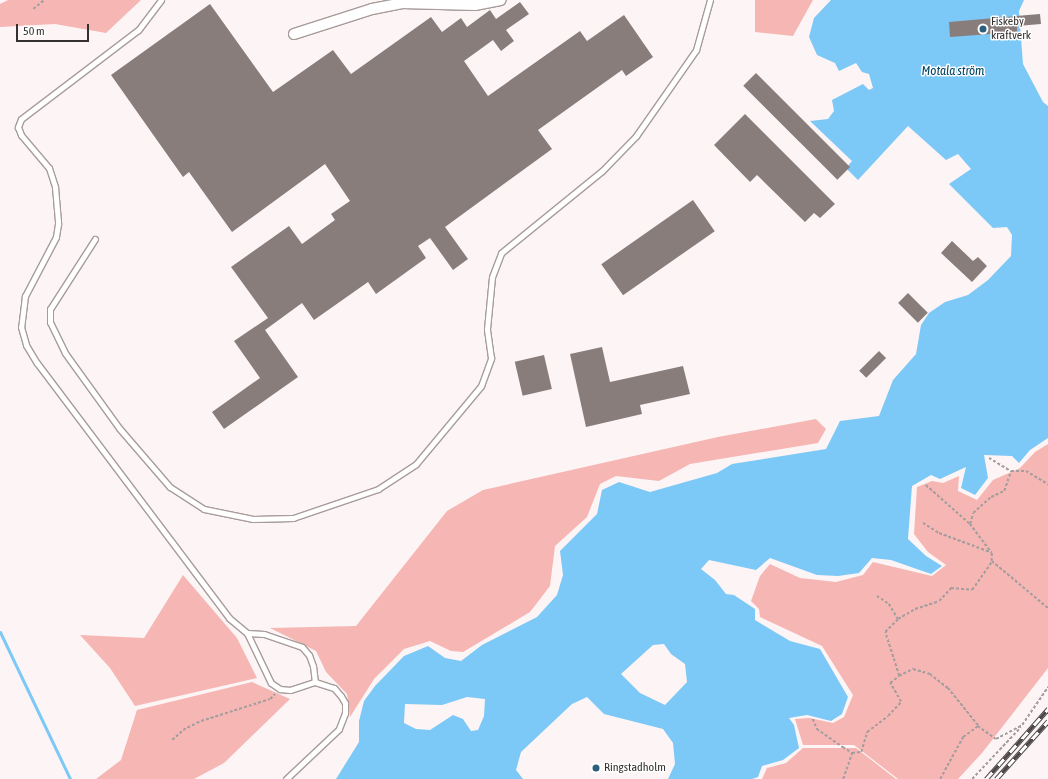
<!DOCTYPE html>
<meta charset="utf-8">
<style>
body{margin:0}
#map{position:relative;width:1048px;height:779px;overflow:hidden;background:#fdf5f5;font-family:"Asap Condensed",sans-serif}
div>[style]{position:absolute}
.green>*{inset:0;background:#f5b6b4}
.water>*{inset:0;background:#7cc8f6}
.stream>*{height:3px;margin:-1.5px;padding:0 1.5px;transform-origin:1.5px;border-radius:1.5px;background:#7cc8f6}
.building>*{inset:0;background:#897d7c;transform-origin:0 0}
.path>*{height:1.5px;margin-top:-0.75px;transform-origin:0;background:repeating-linear-gradient(90deg,#a39d9d 0 3px,transparent 0 5px)}
.roads{filter:drop-shadow(1px 0 #a89c9b) drop-shadow(-1px 0 #a89c9b) drop-shadow(0 1px #a89c9b) drop-shadow(0 -1px #a89c9b)}
.lane>*{height:5px;margin:-2.5px;padding:0 2.5px;transform-origin:2.5px;border-radius:2.5px;background:#fff}
.street>*{height:10px;margin:-5px;padding:0 5px;transform-origin:5px;border-radius:5px;background:#fff}
.rail>*{height:4.5px;margin-top:-2.25px;transform-origin:0;background:repeating-linear-gradient(90deg,#fff 0 9px,#4c4747 0 18px);box-sizing:border-box;border-block:1px solid #4c4747}
.dots>*{width:11px;height:11px;translate:-50% -50%;box-sizing:border-box;border:2px solid #fff;border-radius:50%}
span{translate:-50% -50%;white-space:nowrap;text-align:center;line-height:1.15;-webkit-text-stroke:3px #fff;paint-order:stroke}
.poi-label{font-size:12px;color:#363131}
.left{translate:0 -50%;text-align:left}
.water-label{font-size:13px;color:#014361;font-style:italic}
.scale{position:absolute;left:16px;top:24px;width:73px;height:18px;box-sizing:border-box;border:2px solid #363131;border-top:0;padding-left:5px;font-size:12px;line-height:14px;white-space:nowrap;color:#363131;-webkit-text-stroke:3px #fff;paint-order:stroke}
</style>
<div id="map">
<div class="green">
<div style="clip-path:polygon(8px 0,141px 0,106px 33px,55px 24px,0 27px,0 4px)"></div>
<div style="clip-path:polygon(755px 0,813px 0,793px 36px,755px 32px)"></div>
<div style="clip-path:polygon(816px 419px,826px 429px,818px 443px,690px 464px,659px 481px,616px 476px,600px 484px,587px 517px,555px 546px,550px 586px,530px 612px,463px 652px,451px 651px,430px 641px,404px 649px,374px 679px,350px 717px,347px 694px,326px 672px,316px 651px,270px 628px,356px 626px,447px 511px,483px 490px,718px 437px)"></div>
<div style="clip-path:polygon(1048px 444px,1048px 668px,982px 753px,958px 779px,898px 779px,854px 745px,803px 745px,795px 719px,810px 718px,833px 723px,844px 717px,853px 695px,822px 646px,760px 617px,759px 609px,751px 601px,760px 576px,770px 564px,800px 578px,836px 582px,863px 575px,873px 562px,932px 576px,946px 565px,928px 552px,914px 534px,917px 487px,932px 481px,943px 483px,959px 476px,958px 491px,977px 500px,993px 480px,1020px 468px,1035px 452px)"></div>
<div style="clip-path:polygon(183px 575px,237px 638px,257px 678px,135px 706px,110px 668px,80px 635px,144px 638px)"></div>
<div style="clip-path:polygon(252px 682px,290px 699px,224px 763px,194px 779px,96px 779px,121px 760px,137px 710px)"></div>
<div style="clip-path:polygon(803px 748px,856px 748px,896px 779px,762px 779px,767px 768px,786px 763px)"></div>
</div>
<div class="water">
<div style="clip-path:polygon(evenodd,831px 0,1024px 0,1019px 11px,1023px 64px,1043px 102px,1048px 106px,1048px 438px,1030px 450px,1019px 463px,1012px 456px,984px 455px,988px 478px,975px 495px,961px 488px,966px 467px,940px 479px,931px 475px,912px 486px,908px 539px,926px 556px,942px 566px,931px 574px,891px 560px,872px 558px,859px 573px,838px 576px,817px 575px,770px 558px,756px 570px,709px 560px,701px 569px,715px 580px,726px 594px,734px 595px,755px 609px,755px 620px,790px 641px,820px 649px,848px 697px,842px 714px,831px 721px,807px 715px,789px 718px,794px 725px,799px 748px,783px 760px,762px 766px,758px 777px,752px 779px,668px 779px,675px 764px,673px 743px,663px 729px,604px 714px,587px 697px,572px 704px,521px 752px,516px 770px,523px 779px,336px 779px,359px 742px,359px 721px,364px 701px,375px 686px,404px 656px,428px 646px,445px 658px,461px 661px,482px 645px,537px 617px,557px 595px,563px 575px,560px 551px,597px 514px,602px 490px,619px 482px,650px 492px,717px 473px,732px 464px,826px 449px,840px 421px,879px 416px,893px 380px,916px 354px,921px 325px,929px 313px,945px 302px,968px 295px,988px 280px,1011px 256px,1012px 235px,1007px 227px,993px 228px,949px 184px,971px 169px,958px 154px,946px 160px,908px 126px,858px 180px,846px 168px,852px 161px,810px 121px,828px 119px,834px 111px,832px 100px,863px 84px,869px 90px,873px 88px,869px 74px,862px 72px,856px 63px,839px 71px,835px 63px,817px 55px,809px 37px,814px 18px,831px 0,664px 644px,671px 654px,685px 664px,687px 682px,665px 705px,640px 693px,621px 674px,653px 645px,664px 644px,831px 0,467px 697px,485px 699px,484px 716px,478px 730px,471px 731px,463px 719px,453px 715px,430px 730px,416px 729px,404px 723px,405px 704px,442px 705px,467px 697px)"></div>
</div>
<div class="stream">
<div style="left:0;top:632px;width:163px;rotate:64.5deg"></div>
</div>
<div class="building">
<div style="clip-path:polygon(520px 2px,529px 14px,506px 30px,514px 41px,501px 51px,493px 40px,464px 61px,488px 96px,580px 31px,587px 41px,624px 15px,653px 57px,626px 76px,622px 70px,538px 130px,552px 149px,445px 227px,468px 259px,453px 270px,430px 238px,418px 246px,426px 258px,376px 294px,368px 282px,314px 320px,302px 303px,265px 330px,298px 377px,224px 429px,212px 412px,260px 378px,234px 341px,268px 318px,231px 267px,289px 226px,302px 244px,335px 220px,331px 214px,350px 201px,325px 164px,232px 232px,189px 172px,183px 177px,111px 75px,210px 4px,273px 92px,333px 50px,351px 74px,431px 17px,442px 32px,461px 18px,467px 27px,490px 10px,496px 19px)"></div>
<div style="clip-path:polygon(1040px 14px,1041px 24px,1017px 26px,1017px 32px,950px 37px,949px 22px)"></div>
<div style="left:756px;top:73px;width:133px;height:18px;rotate:45deg"></div>
<div style="clip-path:polygon(745px 114px,835px 204px,820px 218px,814px 213px,805px 222px,757px 175px,750px 182px,714px 145px)"></div>
<div style="left:693px;top:200px;width:38px;height:112px;rotate:55deg"></div>
<div style="clip-path:polygon(952px 241px,973px 261px,978px 257px,987px 266px,972px 282px,941px 253px)"></div>
<div style="left:908px;top:293px;width:28px;height:14px;rotate:45deg"></div>
<div style="clip-path:polygon(602px 347px,610px 382px,683px 366px,690px 394px,640px 405px,642px 414px,586px 427px,570px 354px)"></div>
<div style="left:879px;top:351px;width:10px;height:28px;rotate:45deg"></div>
<div style="left:544px;top:355px;width:35px;height:30px;rotate:77deg"></div>
</div>
<div class="path">
<div style="left:33px;top:9px;width:14px;rotate:-39deg"></div>
<div style="left:989px;top:458px;width:26px;rotate:31deg"></div>
<div style="left:926px;top:485px;width:59px;rotate:41.6deg"></div>
<div style="left:970px;top:524px;width:36px;rotate:53deg"></div>
<div style="left:992px;top:553px;width:8px;rotate:90deg"></div>
<div style="left:992px;top:561px;width:73px;rotate:40deg"></div>
<div style="left:923px;top:523px;width:19px;rotate:32deg"></div>
<div style="left:939px;top:533px;width:54px;rotate:20.4deg"></div>
<div style="left:970px;top:524px;width:11px;rotate:-75deg"></div>
<div style="left:973px;top:513px;width:24px;rotate:-42deg"></div>
<div style="left:991px;top:497px;width:14px;rotate:-25deg"></div>
<div style="left:1004px;top:491px;width:21px;rotate:-71deg"></div>
<div style="left:1011px;top:471px;width:15px"></div>
<div style="left:1026px;top:471px;width:26px;rotate:31deg"></div>
<div style="left:877px;top:596px;width:14px;rotate:34deg"></div>
<div style="left:889px;top:604px;width:17px;rotate:59deg"></div>
<div style="left:899px;top:676px;width:16px;rotate:-27deg"></div>
<div style="left:913px;top:669px;width:18px;rotate:16deg"></div>
<div style="left:930px;top:674px;width:23px;rotate:38deg"></div>
<div style="left:948px;top:688px;width:48px;rotate:51deg"></div>
<div style="left:813px;top:719px;width:11px;rotate:68deg"></div>
<div style="left:817px;top:729px;width:32px;rotate:35deg"></div>
<div style="left:843px;top:747px;width:11px;rotate:34deg"></div>
<div style="left:852px;top:753px;width:9px;rotate:-6deg"></div>
<div style="left:861px;top:752px;width:21px;rotate:-73deg"></div>
<div style="left:867px;top:732px;width:26px;rotate:-37deg"></div>
<div style="left:888px;top:716px;width:19px;rotate:-47deg"></div>
<div style="left:901px;top:702px;width:22px;rotate:-120deg"></div>
<div style="left:890px;top:683px;width:11px;rotate:-38deg"></div>
<div style="left:899px;top:676px;width:46px;rotate:-107.7deg"></div>
<div style="left:885px;top:632px;width:18px;rotate:-45deg"></div>
<div style="left:898px;top:619px;width:20px;rotate:-30deg"></div>
<div style="left:915px;top:609px;width:25px;rotate:-18deg"></div>
<div style="left:939px;top:601px;width:18px;rotate:-47deg"></div>
<div style="left:951px;top:588px;width:21px;rotate:5deg"></div>
<div style="left:972px;top:590px;width:35px;rotate:-55deg"></div>
<div style="left:172px;top:740px;width:15px;rotate:-42deg"></div>
<div style="left:183px;top:730px;width:20px;rotate:-27deg"></div>
<div style="left:201px;top:721px;width:72px;rotate:-17.7deg"></div>
<div style="left:270px;top:699px;width:7px;rotate:-45deg"></div>
<div style="left:843px;top:779px;width:28px;rotate:-71deg"></div>
<div style="left:940px;top:779px;width:48px;rotate:-61.3deg"></div>
<div style="left:963px;top:737px;width:19px;rotate:-36deg"></div>
<div style="left:978px;top:726px;width:22px;rotate:36deg"></div>
<div style="left:996px;top:739px;width:30px;rotate:-28deg"></div>
<div style="left:1022px;top:725px;width:46px;rotate:-55.6deg"></div>
<div style="left:972px;top:779px;width:71px;rotate:-46.7deg"></div>
</div>
<div class="roads">
<div class="lane">
<div style="left:161px;top:0;width:38px;rotate:127deg"></div>
<div style="left:138px;top:30px;width:147px;rotate:142.7deg"></div>
<div style="left:21px;top:119px;width:9px;rotate:111deg"></div>
<div style="left:18px;top:127px;width:9px;rotate:69deg"></div>
<div style="left:21px;top:135px;width:43px;rotate:49.7deg"></div>
<div style="left:49px;top:168px;width:20px;rotate:72deg"></div>
<div style="left:55px;top:187px;width:37px;rotate:85deg"></div>
<div style="left:58px;top:224px;width:13px;rotate:99deg"></div>
<div style="left:56px;top:237px;width:67px;rotate:117.7deg"></div>
<div style="left:25px;top:296px;width:31px;rotate:97deg"></div>
<div style="left:21px;top:327px;width:19px;rotate:74deg"></div>
<div style="left:26px;top:345px;width:21px;rotate:59deg"></div>
<div style="left:37px;top:363px;width:319px;rotate:53deg"></div>
<div style="left:229px;top:618px;width:23px;rotate:40deg"></div>
<div style="left:247px;top:633px;width:55px;rotate:64.4deg"></div>
<div style="left:271px;top:683px;width:11px;rotate:34deg"></div>
<div style="left:280px;top:689px;width:10px;rotate:6deg"></div>
<div style="left:290px;top:690px;width:26px;rotate:-18deg"></div>
<div style="left:315px;top:682px;width:20px;rotate:18deg"></div>
<div style="left:334px;top:688px;width:11px;rotate:49deg"></div>
<div style="left:341px;top:696px;width:8px;rotate:60deg"></div>
<div style="left:345px;top:703px;width:10px;rotate:90deg"></div>
<div style="left:345px;top:713px;width:17px;rotate:111deg"></div>
<div style="left:339px;top:729px;width:73px;rotate:136.7deg"></div>
<div style="left:95px;top:239px;width:83px;rotate:122.7deg"></div>
<div style="left:50px;top:309px;width:13px;rotate:90deg"></div>
<div style="left:50px;top:322px;width:34px;rotate:64deg"></div>
<div style="left:65px;top:353px;width:92px;rotate:54.2deg"></div>
<div style="left:119px;top:428px;width:78px;rotate:49.2deg"></div>
<div style="left:170px;top:487px;width:40px;rotate:32.9deg"></div>
<div style="left:204px;top:509px;width:50px;rotate:11.5deg"></div>
<div style="left:253px;top:519px;width:40px;rotate:-1.4deg"></div>
<div style="left:293px;top:518px;width:90px;rotate:-18.8deg"></div>
<div style="left:378px;top:489px;width:45px;rotate:-33.3deg"></div>
<div style="left:416px;top:464px;width:102px;rotate:-50.2deg"></div>
<div style="left:481px;top:386px;width:30px;rotate:-70deg"></div>
<div style="left:491px;top:358px;width:29px;rotate:-98deg"></div>
<div style="left:487px;top:329px;width:52px;rotate:-84.5deg"></div>
<div style="left:492px;top:277px;width:26px;rotate:-69deg"></div>
<div style="left:501px;top:253px;width:130px;rotate:-39.1deg"></div>
<div style="left:602px;top:171px;width:49px;rotate:-45.8deg"></div>
<div style="left:636px;top:136px;width:105px;rotate:-55.1deg"></div>
<div style="left:696px;top:50px;width:52px;rotate:-74.4deg"></div>
<div style="left:247px;top:633px;width:17px;rotate:3deg"></div>
<div style="left:264px;top:634px;width:40px;rotate:18.9deg"></div>
<div style="left:302px;top:647px;width:11px;rotate:49deg"></div>
<div style="left:309px;top:655px;width:12px;rotate:70deg"></div>
<div style="left:313px;top:666px;width:16px;rotate:83deg"></div>
</div>
<div class="street">
<div style="left:294px;top:34px;width:82px;rotate:-17.8deg"></div>
<div style="left:372px;top:9px;width:31px;rotate:-11deg"></div>
<div style="left:402px;top:3px;width:73px;rotate:1.6deg"></div>
<div style="left:475px;top:5px;width:26px;rotate:-11deg"></div>
</div>
</div>
<div class="rail">
<div style="left:986px;top:779px;width:94px;rotate:-48.5deg"></div>
<div style="left:996px;top:779px;width:78px;rotate:-48.1deg"></div>
</div>
<div class="dots">
<div style="left:983px;top:29px;background:#2c5f7c"></div>
<div style="left:596px;top:768px;background:#2c5f7c"></div>
</div>
<div class="poi-label">
<span class="left" style="left:991px;top:29px">Fiskeby<br>kraftverk</span>
<span class="left" style="left:604px;top:768px">Ringstadholm</span>
</div>
<div class="water-label">
<span style="left:953px;top:71px">Motala ström</span>
</div>
<div class="scale">50 m</div>
</div>
